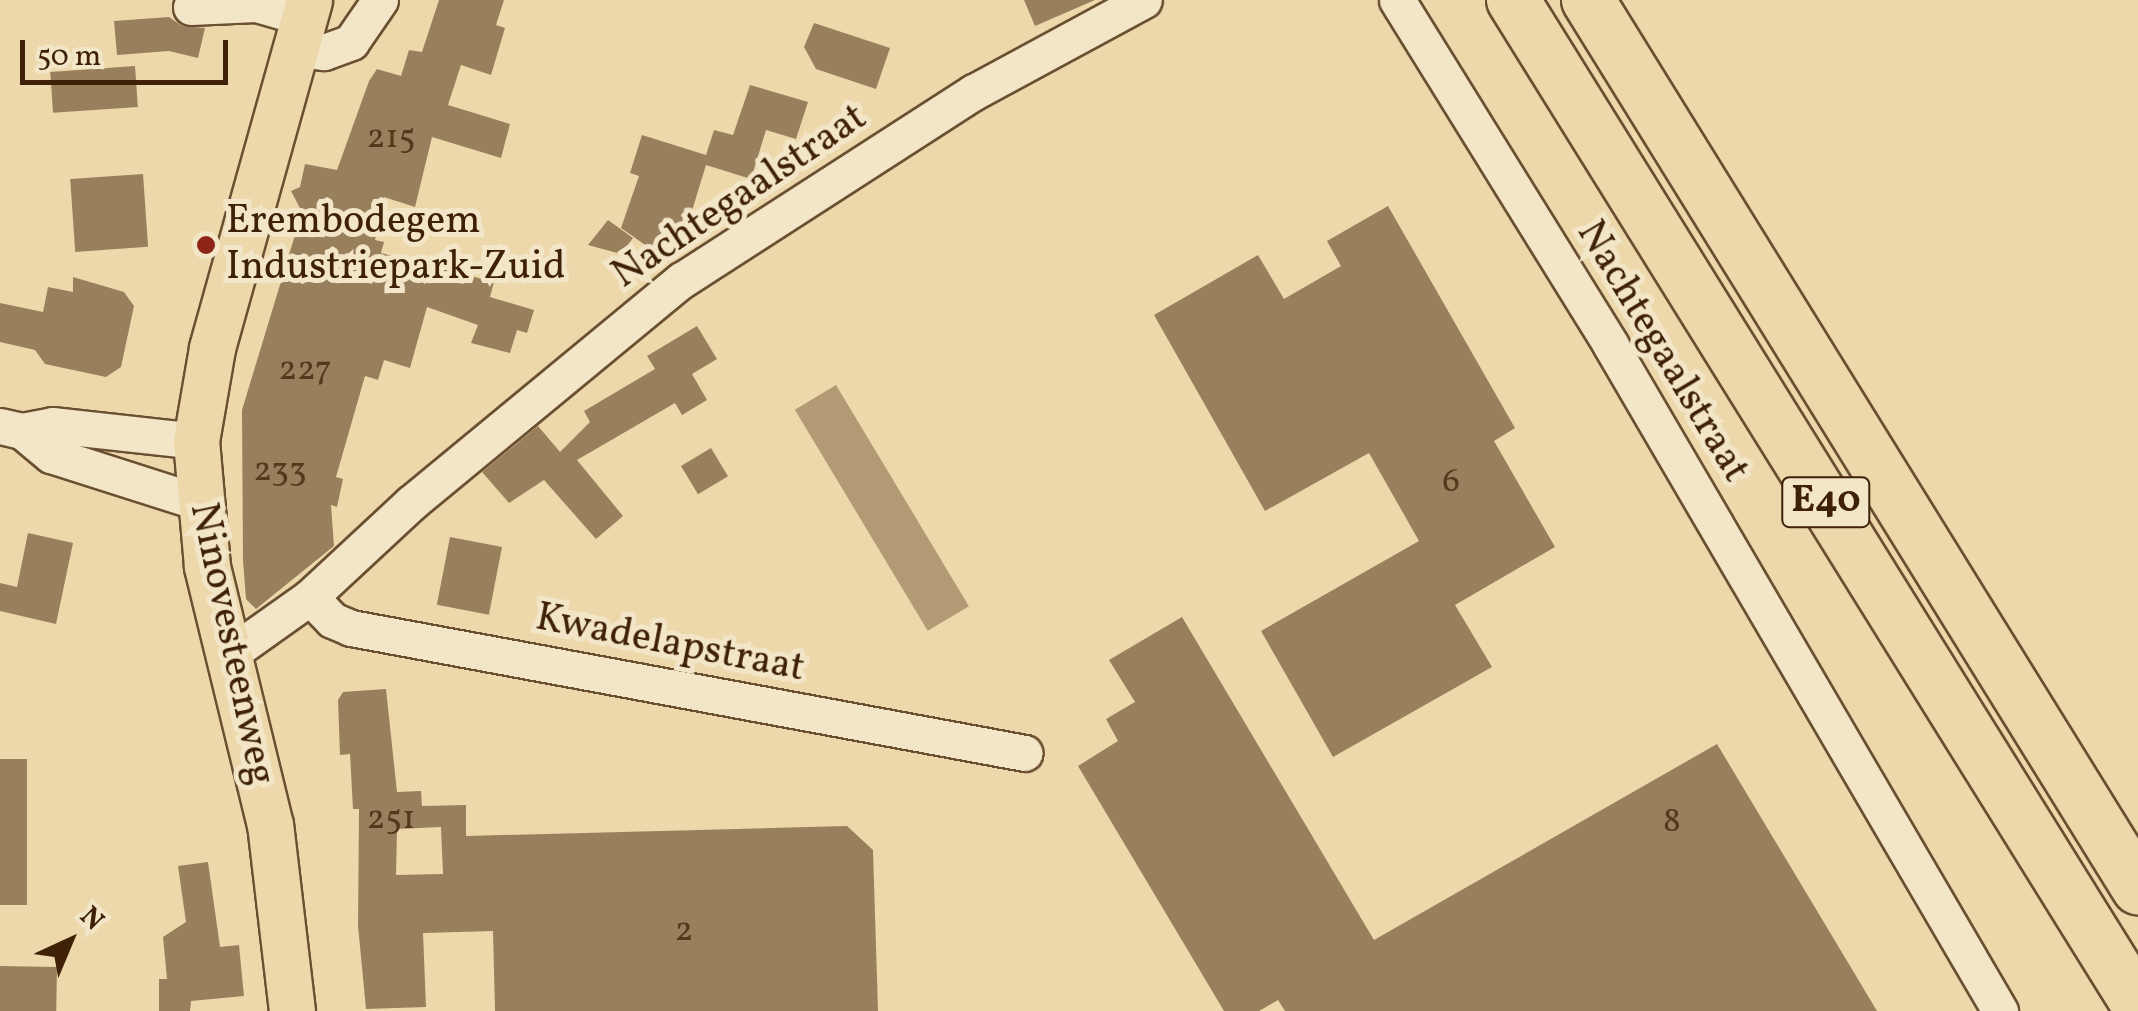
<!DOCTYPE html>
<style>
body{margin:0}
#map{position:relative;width:2138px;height:1011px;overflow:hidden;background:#ecd8ab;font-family:Vollkorn,serif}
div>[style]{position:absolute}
.water>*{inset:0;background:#b19a74;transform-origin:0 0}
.building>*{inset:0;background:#99805d;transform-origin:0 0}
.roads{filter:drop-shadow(2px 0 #6a4f31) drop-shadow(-2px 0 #6a4f31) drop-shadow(0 2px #6a4f31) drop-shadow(0 -2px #6a4f31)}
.minor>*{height:35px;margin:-17.5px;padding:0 17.5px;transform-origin:17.5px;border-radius:17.5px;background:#f3e6c8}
.major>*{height:45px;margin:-22.5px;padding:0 22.5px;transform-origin:22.5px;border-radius:22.5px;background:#ecd8ab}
.highway>*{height:52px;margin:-26px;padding:0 26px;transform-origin:26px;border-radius:26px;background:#ecd8ab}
.dots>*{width:28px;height:28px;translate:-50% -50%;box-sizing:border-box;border:5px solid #f3e6c8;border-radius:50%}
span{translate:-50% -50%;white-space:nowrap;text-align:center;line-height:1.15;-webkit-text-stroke:10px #f3e6c8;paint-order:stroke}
.number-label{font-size:35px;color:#56391d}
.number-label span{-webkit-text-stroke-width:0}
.shield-label span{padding:2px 8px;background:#f3e6c8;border:2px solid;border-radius:8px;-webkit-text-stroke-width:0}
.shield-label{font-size:38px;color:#3f2108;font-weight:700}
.street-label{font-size:40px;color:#3f2108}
.poi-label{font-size:40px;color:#3f2108}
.left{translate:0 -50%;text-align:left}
.north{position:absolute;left:20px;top:891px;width:100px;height:100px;-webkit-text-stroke:8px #f3e6c8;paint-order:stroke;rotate:44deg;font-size:28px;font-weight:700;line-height:40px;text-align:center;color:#3f2108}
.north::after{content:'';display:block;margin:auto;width:35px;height:45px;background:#3f2108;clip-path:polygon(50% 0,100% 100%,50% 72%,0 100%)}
.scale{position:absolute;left:20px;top:40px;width:208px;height:45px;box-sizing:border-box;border:5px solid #3f2108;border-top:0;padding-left:12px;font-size:30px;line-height:35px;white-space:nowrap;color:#3f2108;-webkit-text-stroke:8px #f3e6c8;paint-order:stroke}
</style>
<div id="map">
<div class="water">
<div style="left:836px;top:385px;width:258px;height:48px;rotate:59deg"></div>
</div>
<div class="building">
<div style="clip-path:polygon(439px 0,504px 0,496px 25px,505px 28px,491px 75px,461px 65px,448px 105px,510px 124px,501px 158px,432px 137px,415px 207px,384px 197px,375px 240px,384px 242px,381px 253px,494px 282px,490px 297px,534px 310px,527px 333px,517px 330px,510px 353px,471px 343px,478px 325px,427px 307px,410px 368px,384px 360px,378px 380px,365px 376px,336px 477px,343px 479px,337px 507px,331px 505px,334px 546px,256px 609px,246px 599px,243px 561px,242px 410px,302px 212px,291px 191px,300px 187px,305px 164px,337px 170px,369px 81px,377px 69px,401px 76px,409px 50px,422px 52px)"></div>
<div style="clip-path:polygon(1024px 0,1095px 0,1035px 26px)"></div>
<div style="clip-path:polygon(169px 17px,182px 26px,205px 28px,198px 58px,169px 51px,117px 55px,114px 21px)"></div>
<div style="clip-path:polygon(814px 23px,890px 48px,876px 89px,816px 69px,804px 47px)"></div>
<div style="left:135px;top:66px;width:41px;height:85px;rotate:86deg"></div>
<div style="clip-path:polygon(750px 85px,808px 102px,796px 139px,766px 130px,751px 179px,706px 165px,683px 240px,661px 256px,621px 228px,639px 176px,630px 173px,642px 135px,706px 155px,714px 130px,733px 135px)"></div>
<div style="left:143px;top:174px;width:73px;height:73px;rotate:86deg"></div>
<div style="clip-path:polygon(1388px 206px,1515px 428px,1494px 441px,1555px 547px,1455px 605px,1492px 667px,1333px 757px,1261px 631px,1419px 541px,1369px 453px,1265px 511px,1154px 315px,1258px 255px,1284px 299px,1341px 266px,1327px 241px)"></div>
<div style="clip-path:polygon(608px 220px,633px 238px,621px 254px,588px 245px)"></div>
<div style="clip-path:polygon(73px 277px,124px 292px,134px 306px,121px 367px,106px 377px,45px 364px,35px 350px,0 342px,0 303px,43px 312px,48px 287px,73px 292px)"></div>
<div style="clip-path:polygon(697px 326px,717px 359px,692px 374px,707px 400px,682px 415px,675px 403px,577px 460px,623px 516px,596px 539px,544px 480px,509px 503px,482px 472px,538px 426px,560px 452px,590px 422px,584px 411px,655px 369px,647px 356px)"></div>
<div style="left:711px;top:448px;width:33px;height:35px;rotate:59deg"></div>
<div style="clip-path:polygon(28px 533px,73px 543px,56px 624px,0 611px,0 583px,17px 587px)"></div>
<div style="left:450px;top:537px;width:53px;height:69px;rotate:11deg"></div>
<div style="clip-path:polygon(1182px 617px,1374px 940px,1717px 744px,1877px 1011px,1285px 1011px,1278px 1000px,1259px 1011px,1224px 1011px,1078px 766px,1118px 741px,1106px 719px,1135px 702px,1109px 660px)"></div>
<div style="clip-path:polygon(evenodd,386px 689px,397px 792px,421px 791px,422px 806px,466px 805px,466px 836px,847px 826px,873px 850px,878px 1011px,495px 1011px,493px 931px,423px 933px,426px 1007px,366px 1009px,358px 926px,359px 809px,353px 809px,350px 754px,340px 755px,338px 700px,343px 692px,386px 689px,441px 827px,443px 874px,396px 875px,397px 829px,441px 827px)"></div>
<div style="left:0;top:759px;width:27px;height:146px"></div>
<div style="clip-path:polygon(208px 862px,220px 947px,239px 945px,244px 996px,191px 1001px,190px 1011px,159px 1011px,159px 979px,167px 979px,163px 937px,186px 922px,178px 866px)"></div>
<div style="left:0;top:966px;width:57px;height:45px;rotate:1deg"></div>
</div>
<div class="roads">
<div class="minor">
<div style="left:1397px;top:0;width:405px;rotate:58.2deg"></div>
<div style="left:1610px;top:344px;width:773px;rotate:59.68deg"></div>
<div style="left:191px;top:7px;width:65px;rotate:-2.6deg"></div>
<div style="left:256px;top:4px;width:48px;rotate:15.8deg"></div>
<div style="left:294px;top:48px;width:30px;rotate:8deg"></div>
<div style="left:324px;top:52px;width:29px;rotate:-20deg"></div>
<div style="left:351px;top:42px;width:51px;rotate:-55.4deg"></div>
<div style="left:0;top:426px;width:23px;rotate:13deg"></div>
<div style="left:22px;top:431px;width:31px;rotate:-11deg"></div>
<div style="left:52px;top:425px;width:145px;rotate:6.3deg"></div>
<div style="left:22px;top:431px;width:38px;rotate:40deg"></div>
<div style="left:51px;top:455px;width:154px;rotate:17.7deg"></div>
<div style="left:310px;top:597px;width:32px;rotate:46deg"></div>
<div style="left:332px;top:620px;width:21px;rotate:23deg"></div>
<div style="left:351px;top:628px;width:685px;rotate:10.51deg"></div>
<div style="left:227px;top:656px;width:102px;rotate:-35.4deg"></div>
<div style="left:310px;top:597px;width:138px;rotate:-42.9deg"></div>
<div style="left:411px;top:503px;width:351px;rotate:-39.5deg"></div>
<div style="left:682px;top:280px;width:347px;rotate:-32.8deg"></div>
<div style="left:974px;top:92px;width:193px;rotate:-28.4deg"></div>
</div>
<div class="major">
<div style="left:292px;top:1011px;width:187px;rotate:-96.7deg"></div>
<div style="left:270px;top:825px;width:267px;rotate:-103.7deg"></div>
<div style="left:207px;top:566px;width:125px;rotate:-95deg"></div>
<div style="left:196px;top:441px;width:94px;rotate:-80.2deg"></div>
<div style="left:212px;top:348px;width:361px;rotate:-74.4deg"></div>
</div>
<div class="highway">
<div style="left:1513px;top:0;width:1183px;rotate:58.12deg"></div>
<div style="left:1588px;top:0;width:1045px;rotate:58.23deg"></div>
</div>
</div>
<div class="dots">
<div style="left:206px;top:245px;background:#8f2418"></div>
</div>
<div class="number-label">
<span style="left:391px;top:138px">215</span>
<span style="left:305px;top:370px">227</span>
<span style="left:280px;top:471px">233</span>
<span style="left:1451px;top:482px">6</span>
<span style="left:391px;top:819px">251</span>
<span style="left:1672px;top:822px">8</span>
<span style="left:684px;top:931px">2</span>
</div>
<div class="shield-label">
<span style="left:1826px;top:502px">E40</span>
</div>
<div class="street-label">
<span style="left:740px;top:197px;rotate:-34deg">Nachtegaalstraat</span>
<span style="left:1662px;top:352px;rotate:59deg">Nachtegaalstraat</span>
<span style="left:231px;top:644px;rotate:78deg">Ninovesteenweg</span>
<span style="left:670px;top:644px;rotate:11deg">Kwadelapstraat</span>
</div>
<div class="poi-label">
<span class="left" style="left:226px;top:245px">Erembodegem<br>Industriepark-Zuid</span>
</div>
<div class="north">N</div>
<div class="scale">50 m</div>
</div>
